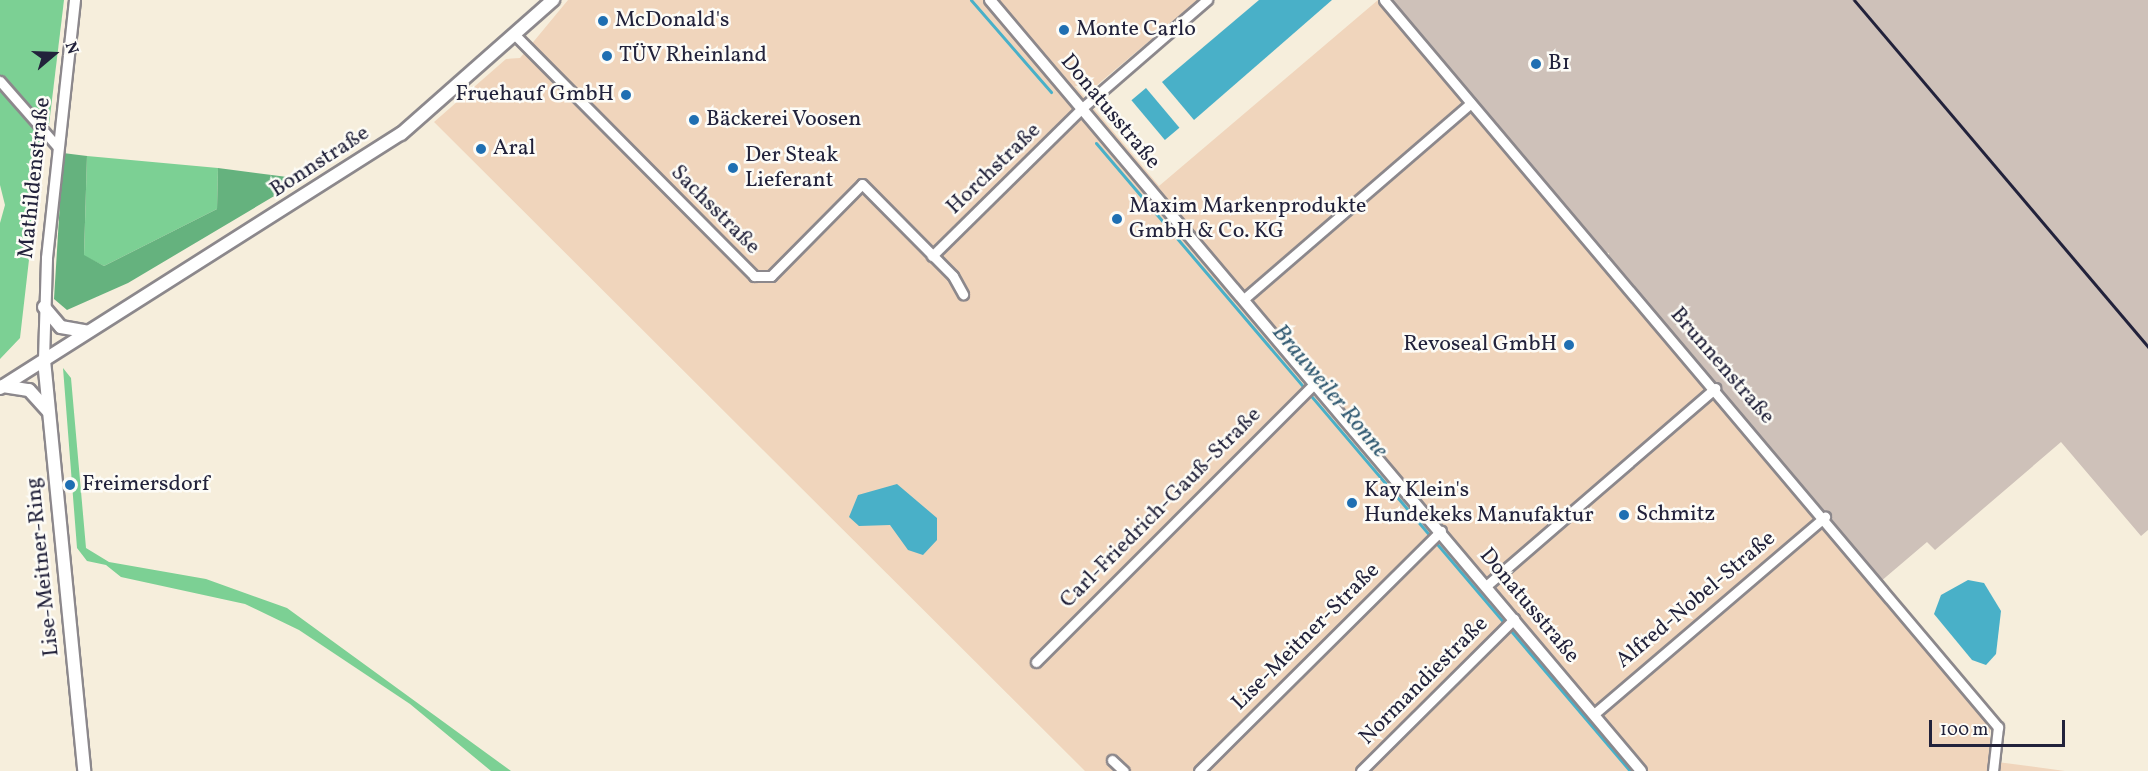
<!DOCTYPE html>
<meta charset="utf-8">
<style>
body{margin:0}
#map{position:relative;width:2148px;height:771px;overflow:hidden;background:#f6eedc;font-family:Vollkorn,serif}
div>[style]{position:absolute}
.built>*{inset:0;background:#f0d5bc}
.industrial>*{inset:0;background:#cec1b9}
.green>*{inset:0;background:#7cd094}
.forest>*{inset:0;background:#65b27e}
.water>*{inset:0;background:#49b0c8;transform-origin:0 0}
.stream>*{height:3px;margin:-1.5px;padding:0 1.5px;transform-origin:1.5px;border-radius:1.5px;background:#49b0c8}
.roads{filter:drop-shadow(2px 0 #8c888c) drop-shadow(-2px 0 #8c888c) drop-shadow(0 2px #8c888c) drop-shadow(0 -2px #8c888c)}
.minor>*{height:9px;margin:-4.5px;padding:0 4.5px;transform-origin:4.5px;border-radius:4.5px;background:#fff}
.tertiary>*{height:10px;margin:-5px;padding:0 5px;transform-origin:5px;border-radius:5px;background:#fff}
.secondary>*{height:12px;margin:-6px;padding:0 6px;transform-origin:6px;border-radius:6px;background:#fff}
.rail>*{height:3px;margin:-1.5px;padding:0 1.5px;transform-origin:1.5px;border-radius:1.5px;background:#22223b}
.dots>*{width:16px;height:16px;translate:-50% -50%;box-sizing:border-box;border:3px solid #fdfcf7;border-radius:50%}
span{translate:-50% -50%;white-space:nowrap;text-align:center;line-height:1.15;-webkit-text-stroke:5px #fdfcf7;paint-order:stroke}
.poi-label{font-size:22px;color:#22223b}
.left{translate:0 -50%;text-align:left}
.right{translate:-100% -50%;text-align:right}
.street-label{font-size:22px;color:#22223b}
.water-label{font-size:24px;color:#325b73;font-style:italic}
.north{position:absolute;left:24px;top:24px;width:60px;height:60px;-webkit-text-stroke:4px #fdfcf7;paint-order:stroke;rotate:71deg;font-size:16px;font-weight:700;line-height:24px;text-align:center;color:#22223b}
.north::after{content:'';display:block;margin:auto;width:21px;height:27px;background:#22223b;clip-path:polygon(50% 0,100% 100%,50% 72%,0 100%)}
.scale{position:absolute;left:1929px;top:720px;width:136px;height:27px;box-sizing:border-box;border:3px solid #22223b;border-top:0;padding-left:8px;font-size:18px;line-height:21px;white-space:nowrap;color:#22223b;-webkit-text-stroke:4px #fdfcf7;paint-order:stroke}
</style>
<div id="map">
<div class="built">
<div style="clip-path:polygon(568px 0,1198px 0,1097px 85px,1075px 86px,1159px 186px,1378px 0,1990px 722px,1990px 761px,2065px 771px,1085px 771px,434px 122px,506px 59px,520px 58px)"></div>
</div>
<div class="industrial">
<div style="clip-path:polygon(1389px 0,2148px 0,2148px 530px,2141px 536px,2061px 442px,1935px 550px,1927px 542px,1880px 582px,1609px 260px,1609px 253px,1603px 252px)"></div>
</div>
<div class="green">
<div style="clip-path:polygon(0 0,64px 0,48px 133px,0 77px)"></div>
<div style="clip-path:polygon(0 88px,43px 138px,20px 338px,0 359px,0 223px,5px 205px,0 185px)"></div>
<div style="clip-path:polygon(87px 156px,218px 168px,217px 209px,104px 266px,84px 256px)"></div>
<div style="clip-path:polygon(63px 368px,71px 378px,86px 548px,109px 562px,206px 579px,287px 608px,511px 771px,491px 771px,410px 704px,299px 630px,245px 604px,121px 577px,106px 565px,87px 561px,77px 548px)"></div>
</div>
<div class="forest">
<div style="clip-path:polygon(63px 153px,87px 156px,84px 255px,104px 266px,217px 209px,218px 168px,303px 179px,128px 283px,67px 310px,54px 299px)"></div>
</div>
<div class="water">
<div style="clip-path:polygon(1259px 0,1332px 0,1194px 120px,1162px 82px)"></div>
<div style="left:1146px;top:88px;width:52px;height:19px;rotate:50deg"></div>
<div style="clip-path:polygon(897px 484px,937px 518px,937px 540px,923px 555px,908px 550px,890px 525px,859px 526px,849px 517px,858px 495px)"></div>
<div style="clip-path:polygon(1968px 580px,1984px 583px,2001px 611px,1996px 654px,1986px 665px,1972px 660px,1934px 614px,1941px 595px)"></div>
</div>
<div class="stream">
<div style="left:971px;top:0;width:122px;rotate:49deg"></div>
<div style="left:1096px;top:143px;width:824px;rotate:49.62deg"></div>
</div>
<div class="roads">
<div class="minor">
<div style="left:1384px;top:0;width:952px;rotate:49.82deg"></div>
<div style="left:1998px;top:727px;width:44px;rotate:96.5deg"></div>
<div style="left:517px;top:37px;width:337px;rotate:45.2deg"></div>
<div style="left:754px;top:276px;width:17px"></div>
<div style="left:771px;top:276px;width:129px;rotate:-45.3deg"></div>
<div style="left:862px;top:184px;width:129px;rotate:45.3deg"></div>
<div style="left:953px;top:276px;width:21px;rotate:61deg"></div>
<div style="left:0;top:81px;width:86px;rotate:48.8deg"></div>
<div style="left:932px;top:256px;width:209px;rotate:-44.6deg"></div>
<div style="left:1081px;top:109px;width:167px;rotate:-40.9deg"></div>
<div style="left:1245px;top:298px;width:298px;rotate:-40.8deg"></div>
<div style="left:1486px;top:586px;width:303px;rotate:-40.8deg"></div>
<div style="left:1036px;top:662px;width:395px;rotate:-45deg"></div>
<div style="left:1594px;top:714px;width:304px;rotate:-40.5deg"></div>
<div style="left:1112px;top:760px;width:16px;rotate:43deg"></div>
<div style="left:1199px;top:771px;width:341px;rotate:-44.8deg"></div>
<div style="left:1361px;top:771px;width:216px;rotate:-44.8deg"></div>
</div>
<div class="tertiary">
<div style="left:990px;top:0;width:1009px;rotate:49.82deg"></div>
<div style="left:44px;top:360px;width:102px;rotate:-88.3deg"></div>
<div style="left:47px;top:258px;width:260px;rotate:-83.8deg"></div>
</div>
<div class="secondary">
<div style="left:44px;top:307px;width:26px;rotate:50deg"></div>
<div style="left:61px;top:327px;width:27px;rotate:10deg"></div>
<div style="left:44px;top:360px;width:413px;rotate:84.4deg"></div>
<div style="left:3px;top:386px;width:26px;rotate:9deg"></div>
<div style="left:29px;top:390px;width:28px;rotate:48deg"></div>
<div style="left:0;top:388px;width:475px;rotate:-32.4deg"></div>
<div style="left:401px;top:134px;width:203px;rotate:-41.4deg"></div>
</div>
</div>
<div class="rail">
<div style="left:1854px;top:0;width:455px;rotate:49.7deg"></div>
</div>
<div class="dots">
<div style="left:603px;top:21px;background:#1f6fb2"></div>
<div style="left:1064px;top:30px;background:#1f6fb2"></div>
<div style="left:607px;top:56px;background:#1f6fb2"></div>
<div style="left:1536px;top:64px;background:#1f6fb2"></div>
<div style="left:626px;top:95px;background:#1f6fb2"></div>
<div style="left:694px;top:120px;background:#1f6fb2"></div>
<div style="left:481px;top:149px;background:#1f6fb2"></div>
<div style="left:733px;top:168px;background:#1f6fb2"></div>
<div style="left:1117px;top:219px;background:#1f6fb2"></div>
<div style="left:1569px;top:345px;background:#1f6fb2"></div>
<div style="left:70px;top:485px;background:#1f6fb2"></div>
<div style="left:1352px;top:503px;background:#1f6fb2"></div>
<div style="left:1624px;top:515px;background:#1f6fb2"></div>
</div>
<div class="poi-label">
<span class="left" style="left:615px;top:21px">McDonald's</span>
<span class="left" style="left:1076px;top:30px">Monte Carlo</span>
<span class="left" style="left:619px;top:56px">TÜV Rheinland</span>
<span class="left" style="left:1548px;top:64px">B1</span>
<span class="right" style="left:614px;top:95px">Fruehauf GmbH</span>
<span class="left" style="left:706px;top:120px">Bäckerei Voosen</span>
<span class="left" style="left:493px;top:149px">Aral</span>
<span class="left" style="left:745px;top:168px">Der Steak<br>Lieferant</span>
<span class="left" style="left:1129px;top:219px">Maxim Markenprodukte<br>GmbH &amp; Co. KG</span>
<span class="right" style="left:1557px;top:345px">Revoseal GmbH</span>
<span class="left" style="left:82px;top:485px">Freimersdorf</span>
<span class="left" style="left:1364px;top:503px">Kay Klein's<br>Hundekeks Manufaktur</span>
<span class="left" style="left:1636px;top:515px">Schmitz</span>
</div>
<div class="street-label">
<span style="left:1110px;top:112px;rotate:50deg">Donatusstraße</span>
<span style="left:320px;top:162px;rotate:-33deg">Bonnstraße</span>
<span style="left:994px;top:169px;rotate:-44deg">Horchstraße</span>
<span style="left:35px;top:178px;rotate:-84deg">Mathildenstraße</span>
<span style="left:715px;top:210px;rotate:45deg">Sachsstraße</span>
<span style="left:1722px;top:366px;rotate:49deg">Brunnenstraße</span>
<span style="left:1161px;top:508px;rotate:-45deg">Carl-Friedrich-Gauß-Straße</span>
<span style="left:43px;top:567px;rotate:-96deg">Lise-Meitner-Ring</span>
<span style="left:1696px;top:600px;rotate:-40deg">Alfred-Nobel-Straße</span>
<span style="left:1529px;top:606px;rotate:50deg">Donatusstraße</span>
<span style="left:1306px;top:637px;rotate:-45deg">Lise-Meitner-Straße</span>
<span style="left:1424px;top:681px;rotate:-45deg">Normandiestraße</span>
</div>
<div class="water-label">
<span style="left:1329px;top:392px;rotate:50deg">Brauweiler Ronne</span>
</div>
<div class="north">N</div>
<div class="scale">100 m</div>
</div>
